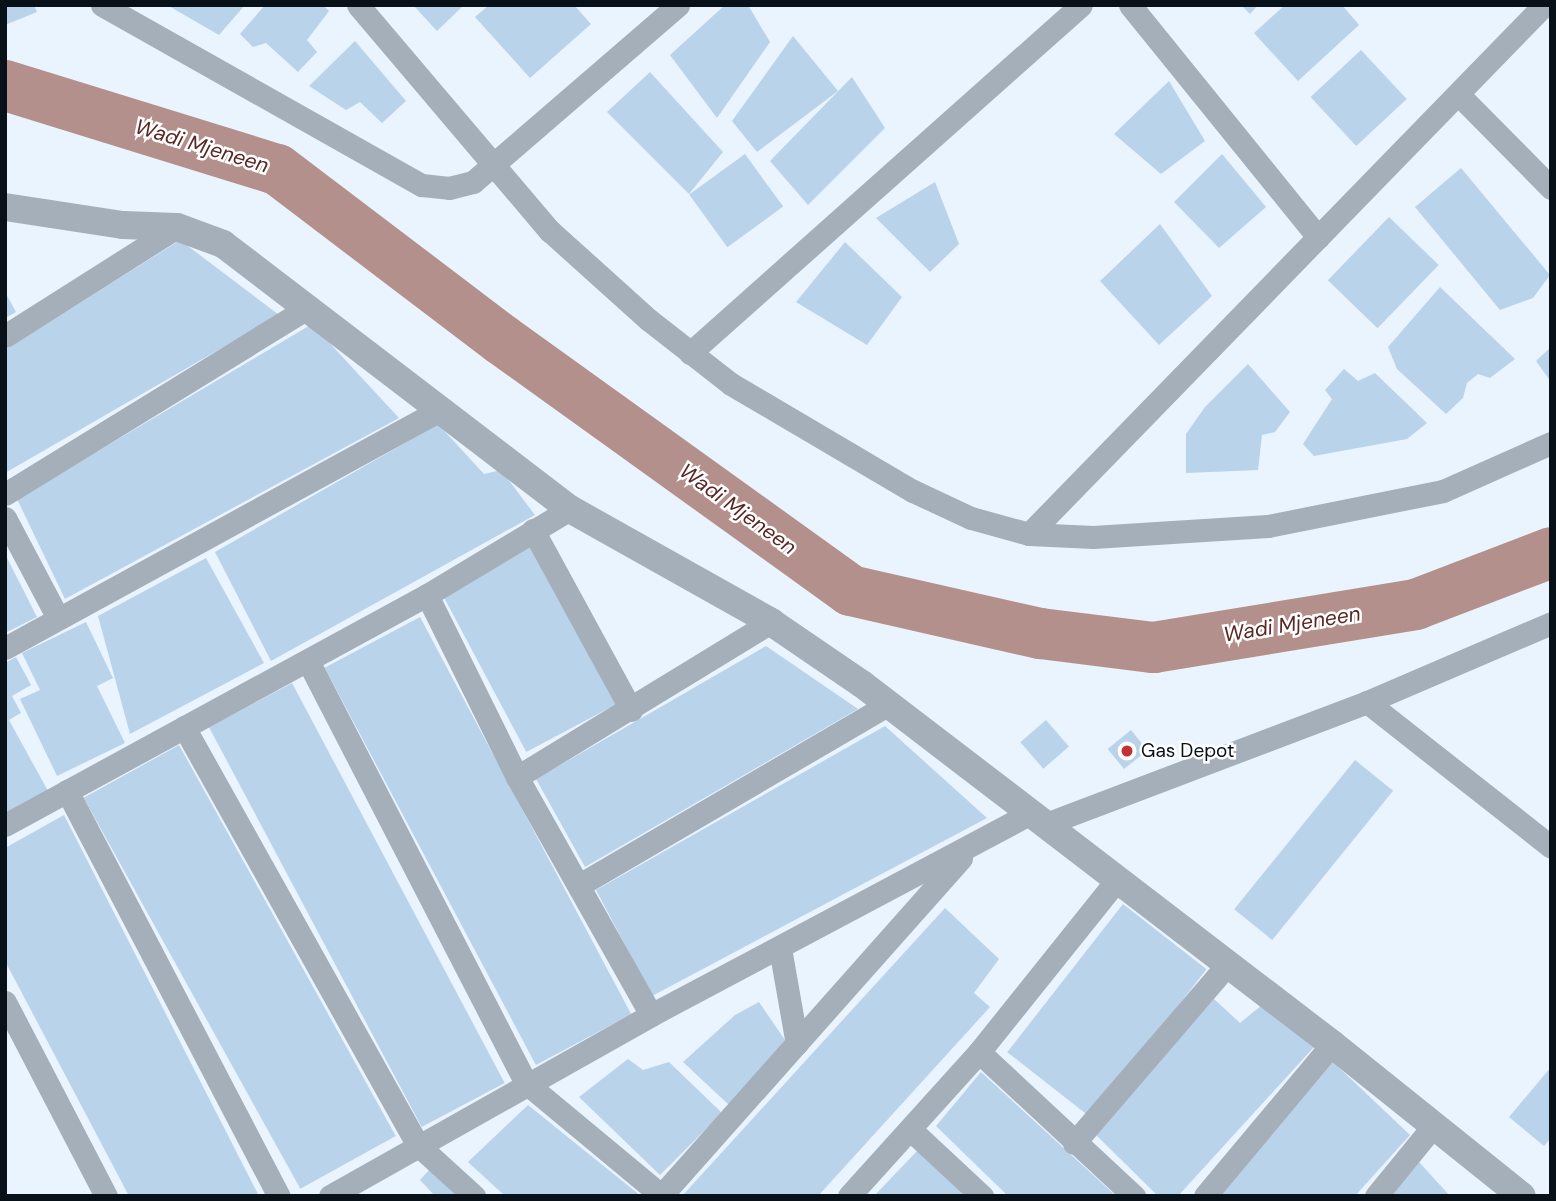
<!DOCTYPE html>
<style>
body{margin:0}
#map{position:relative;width:1556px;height:1201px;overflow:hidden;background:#eaf4fe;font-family:"DM Sans",sans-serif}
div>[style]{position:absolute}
.river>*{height:51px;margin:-25.5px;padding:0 25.5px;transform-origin:25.5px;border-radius:25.5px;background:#b3908c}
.building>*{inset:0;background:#b9d3eb;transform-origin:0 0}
.minor>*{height:23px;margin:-11.5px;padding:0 11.5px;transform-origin:11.5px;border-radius:11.5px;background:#a4afb9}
.tertiary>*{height:28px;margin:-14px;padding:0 14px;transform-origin:14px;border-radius:14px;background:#a4afb9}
.dots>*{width:19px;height:19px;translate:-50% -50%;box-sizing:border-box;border:4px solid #fff;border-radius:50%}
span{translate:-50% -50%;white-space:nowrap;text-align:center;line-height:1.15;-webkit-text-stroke:5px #fff;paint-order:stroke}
.poi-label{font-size:19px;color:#081018}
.left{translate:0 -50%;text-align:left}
.water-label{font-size:21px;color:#592825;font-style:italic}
.frame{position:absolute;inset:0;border:7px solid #081018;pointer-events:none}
</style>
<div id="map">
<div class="river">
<div style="left:5px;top:85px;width:285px;rotate:17.2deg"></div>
<div style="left:277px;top:169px;width:281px;rotate:37.2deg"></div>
<div style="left:501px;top:339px;width:430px;rotate:35.7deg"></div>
<div style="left:850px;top:590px;width:195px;rotate:12.8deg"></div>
<div style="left:1040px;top:633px;width:114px;rotate:7.1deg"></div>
<div style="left:1153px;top:647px;width:266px;rotate:-9.3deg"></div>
<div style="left:1415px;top:604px;width:146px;rotate:-20.9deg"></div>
</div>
<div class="building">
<div style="clip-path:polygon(5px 5px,34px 5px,37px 12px,5px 25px)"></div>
<div style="clip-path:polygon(167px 5px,245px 5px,219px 35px)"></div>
<div style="clip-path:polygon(265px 5px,323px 5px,329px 11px,307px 40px,317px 52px,298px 72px,266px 43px,253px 47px,240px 34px)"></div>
<div style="clip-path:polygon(413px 5px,464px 5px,437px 31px)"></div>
<div style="clip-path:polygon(489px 5px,574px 5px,591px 24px,530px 78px,475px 17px)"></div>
<div style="clip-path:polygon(725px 5px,748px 5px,770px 42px,717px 118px,670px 55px)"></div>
<div style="clip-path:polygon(1241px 5px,1258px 5px,1250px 14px)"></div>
<div style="clip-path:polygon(1285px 5px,1342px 5px,1359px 25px,1298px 81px,1254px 33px)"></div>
<div style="clip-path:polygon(793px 36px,838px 91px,757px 152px,732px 121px)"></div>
<div style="clip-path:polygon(355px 41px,406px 101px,382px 123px,360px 102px,346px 110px,309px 86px)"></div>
<div style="left:1361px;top:50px;width:67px;height:69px;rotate:47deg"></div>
<div style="clip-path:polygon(650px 72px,723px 152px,689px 194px,607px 112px)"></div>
<div style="clip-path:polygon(852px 77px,885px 128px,808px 205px,770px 161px)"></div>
<div style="clip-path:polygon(1169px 81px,1205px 141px,1161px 174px,1114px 134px)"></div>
<div style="left:745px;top:154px;width:65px;height:69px;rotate:54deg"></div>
<div style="clip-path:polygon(1222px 154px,1266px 207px,1219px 248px,1174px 202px)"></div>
<div style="clip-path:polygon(1461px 168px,1550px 275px,1533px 298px,1500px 310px,1415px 207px)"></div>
<div style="clip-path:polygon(935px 182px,959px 244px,930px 272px,876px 218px)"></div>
<div style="left:1389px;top:217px;width:69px;height:88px;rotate:44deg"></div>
<div style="clip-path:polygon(1160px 224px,1212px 296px,1159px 345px,1100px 281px)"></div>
<div style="clip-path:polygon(180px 240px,279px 315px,5px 473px,5px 350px)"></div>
<div style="clip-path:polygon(845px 242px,902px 297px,867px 345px,796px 302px)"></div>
<div style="clip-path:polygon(1440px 287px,1515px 359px,1490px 378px,1478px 374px,1467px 383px,1463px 398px,1446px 414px,1397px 369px,1388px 347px)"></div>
<div style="clip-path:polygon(5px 292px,16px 312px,5px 318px)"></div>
<div style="clip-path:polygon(312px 324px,399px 418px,65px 599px,17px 499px)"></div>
<div style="clip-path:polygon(1551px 347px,1551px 382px,1536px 361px)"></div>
<div style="clip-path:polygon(1248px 364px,1290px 412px,1275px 432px,1262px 435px,1258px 470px,1186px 473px,1186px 434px,1205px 407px)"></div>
<div style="clip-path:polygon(1344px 369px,1358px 381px,1375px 373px,1427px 423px,1407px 439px,1314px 456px,1303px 444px,1332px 399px,1325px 390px)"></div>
<div style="clip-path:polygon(438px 424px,484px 474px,501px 470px,535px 515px,271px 661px,215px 552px)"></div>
<div style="left:530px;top:544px;width:182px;height:101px;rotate:62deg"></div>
<div style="clip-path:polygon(5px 554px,37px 617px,5px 633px)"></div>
<div style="clip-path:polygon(206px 558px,264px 663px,130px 734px,98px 616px)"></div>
<div style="left:420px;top:617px;width:450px;height:108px;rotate:62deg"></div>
<div style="clip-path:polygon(86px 622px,113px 678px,97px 686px,125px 743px,57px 776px,20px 699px,40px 690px,22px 653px)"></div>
<div style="clip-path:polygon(766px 646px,858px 709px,585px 867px,536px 779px)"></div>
<div style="clip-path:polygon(16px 657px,31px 685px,12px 696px,21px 713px,9px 720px,48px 791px,5px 814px,5px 663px)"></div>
<div style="left:292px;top:683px;width:453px;height:94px;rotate:62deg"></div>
<div style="left:1046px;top:720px;width:35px;height:34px;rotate:49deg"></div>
<div style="clip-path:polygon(885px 726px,987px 818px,652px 996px,596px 890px)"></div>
<div style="left:1131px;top:730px;width:26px;height:30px;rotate:51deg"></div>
<div style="left:179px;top:745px;width:447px;height:109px;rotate:61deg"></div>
<div style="left:1355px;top:760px;width:49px;height:192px;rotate:39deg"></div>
<div style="clip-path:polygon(64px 815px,259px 1196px,129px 1196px,5px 961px,5px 848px)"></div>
<div style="left:1123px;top:904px;width:106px;height:188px;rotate:38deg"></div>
<div style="clip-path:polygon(945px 908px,999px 959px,974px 993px,990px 1007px,818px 1196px,682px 1196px)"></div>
<div style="clip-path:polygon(1214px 999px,1240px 1023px,1262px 1005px,1314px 1047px,1178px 1196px,1158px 1196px,1095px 1134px)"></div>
<div style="clip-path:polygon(759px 1002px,787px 1043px,729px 1105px,683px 1062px,735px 1015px)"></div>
<div style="clip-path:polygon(628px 1059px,643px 1070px,669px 1062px,722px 1113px,660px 1175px,579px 1097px)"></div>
<div style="clip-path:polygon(1333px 1062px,1410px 1135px,1355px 1196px,1219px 1196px)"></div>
<div style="clip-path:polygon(1551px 1067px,1551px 1138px,1544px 1146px,1509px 1117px)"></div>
<div style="clip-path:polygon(981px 1072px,1116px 1196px,1008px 1196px,936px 1126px)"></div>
<div style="clip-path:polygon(528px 1105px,641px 1196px,505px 1196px,468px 1162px)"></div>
<div style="clip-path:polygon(918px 1150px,968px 1196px,874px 1196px)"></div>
<div style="clip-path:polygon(1419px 1162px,1450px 1196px,1390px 1196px)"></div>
<div style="clip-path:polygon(431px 1168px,455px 1193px,452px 1196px,435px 1196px,420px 1180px)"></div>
</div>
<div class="minor">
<div style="left:102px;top:5px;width:367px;rotate:29.4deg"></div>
<div style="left:422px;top:185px;width:27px;rotate:6deg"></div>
<div style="left:449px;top:188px;width:25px;rotate:-14deg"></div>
<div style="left:473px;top:182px;width:271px;rotate:-40.8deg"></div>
<div style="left:358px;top:5px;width:297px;rotate:49.7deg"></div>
<div style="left:550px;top:231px;width:133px;rotate:42deg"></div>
<div style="left:649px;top:320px;width:104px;rotate:38deg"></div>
<div style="left:731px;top:384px;width:211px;rotate:30.5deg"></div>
<div style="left:913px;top:491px;width:64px;rotate:25deg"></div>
<div style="left:971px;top:518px;width:60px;rotate:15.4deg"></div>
<div style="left:1029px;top:534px;width:64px;rotate:2.7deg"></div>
<div style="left:1093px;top:537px;width:175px;rotate:-3.6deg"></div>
<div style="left:1268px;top:526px;width:178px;rotate:-11.3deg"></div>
<div style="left:1443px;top:491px;width:118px;rotate:-24deg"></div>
<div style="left:1130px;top:5px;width:299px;rotate:51deg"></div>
<div style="left:1458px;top:94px;width:132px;rotate:45.3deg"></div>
<div style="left:5px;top:336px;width:204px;rotate:-32.4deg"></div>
<div style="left:690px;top:353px;width:523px;rotate:-41.67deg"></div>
<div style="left:5px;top:494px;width:357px;rotate:-31.6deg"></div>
<div style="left:5px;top:518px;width:113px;rotate:62.1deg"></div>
<div style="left:533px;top:530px;width:205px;rotate:61.4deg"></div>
<div style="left:1029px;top:534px;width:738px;rotate:-45.77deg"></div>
<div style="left:427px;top:595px;width:203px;rotate:63.7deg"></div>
<div style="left:517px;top:777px;width:273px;rotate:60.6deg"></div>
<div style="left:5px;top:648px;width:496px;rotate:-28.7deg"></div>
<div style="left:308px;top:661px;width:475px;rotate:62.7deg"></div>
<div style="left:526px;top:1083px;width:177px;rotate:39.7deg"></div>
<div style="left:1367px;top:702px;width:234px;rotate:38.2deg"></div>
<div style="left:184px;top:727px;width:479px;rotate:60.8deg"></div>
<div style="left:418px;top:1145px;width:76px;rotate:42.3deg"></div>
<div style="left:517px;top:777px;width:298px;rotate:-31.4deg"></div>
<div style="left:67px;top:791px;width:457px;rotate:62.4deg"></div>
<div style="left:1046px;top:824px;width:343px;rotate:-20.8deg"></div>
<div style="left:1367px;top:702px;width:200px;rotate:-23.2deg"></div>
<div style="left:5px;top:825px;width:481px;rotate:-28.6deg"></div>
<div style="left:427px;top:595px;width:167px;rotate:-31deg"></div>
<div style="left:581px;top:884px;width:355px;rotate:-30.3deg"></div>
<div style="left:780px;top:948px;width:97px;rotate:80deg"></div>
<div style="left:5px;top:1002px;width:219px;rotate:62.5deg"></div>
<div style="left:979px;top:1052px;width:212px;rotate:42.9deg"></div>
<div style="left:912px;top:1131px;width:96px;rotate:42.9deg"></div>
<div style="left:1074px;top:1143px;width:236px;rotate:-49.3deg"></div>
<div style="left:330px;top:1196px;width:369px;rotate:-29.4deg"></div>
<div style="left:651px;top:1015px;width:430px;rotate:-28deg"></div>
<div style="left:661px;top:1196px;width:452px;rotate:-48.4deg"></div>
<div style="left:849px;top:1196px;width:194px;rotate:-47.9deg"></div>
<div style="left:979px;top:1052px;width:221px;rotate:-51.3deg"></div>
<div style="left:1205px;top:1196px;width:198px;rotate:-50.1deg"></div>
<div style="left:1376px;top:1196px;width:92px;rotate:-50.8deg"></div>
</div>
<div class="tertiary">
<div style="left:5px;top:207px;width:119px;rotate:8.7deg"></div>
<div style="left:123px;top:225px;width:54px;rotate:2.1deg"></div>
<div style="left:177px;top:227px;width:49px;rotate:20.3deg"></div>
<div style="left:223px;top:244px;width:437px;rotate:37.4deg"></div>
<div style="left:570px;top:509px;width:231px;rotate:29.3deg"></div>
<div style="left:771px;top:622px;width:110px;rotate:34.3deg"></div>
<div style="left:862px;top:684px;width:592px;rotate:37.45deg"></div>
<div style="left:1332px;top:1044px;width:243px;rotate:38.7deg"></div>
</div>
<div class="dots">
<div style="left:1127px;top:751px;background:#c13233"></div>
</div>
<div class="poi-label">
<span class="left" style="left:1141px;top:751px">Gas Depot</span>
</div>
<div class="water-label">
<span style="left:202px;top:146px;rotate:17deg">Wadi Mjeneen</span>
<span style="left:738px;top:509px;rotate:36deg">Wadi Mjeneen</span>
<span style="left:1292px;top:624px;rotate:-9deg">Wadi Mjeneen</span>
</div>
<div class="frame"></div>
</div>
